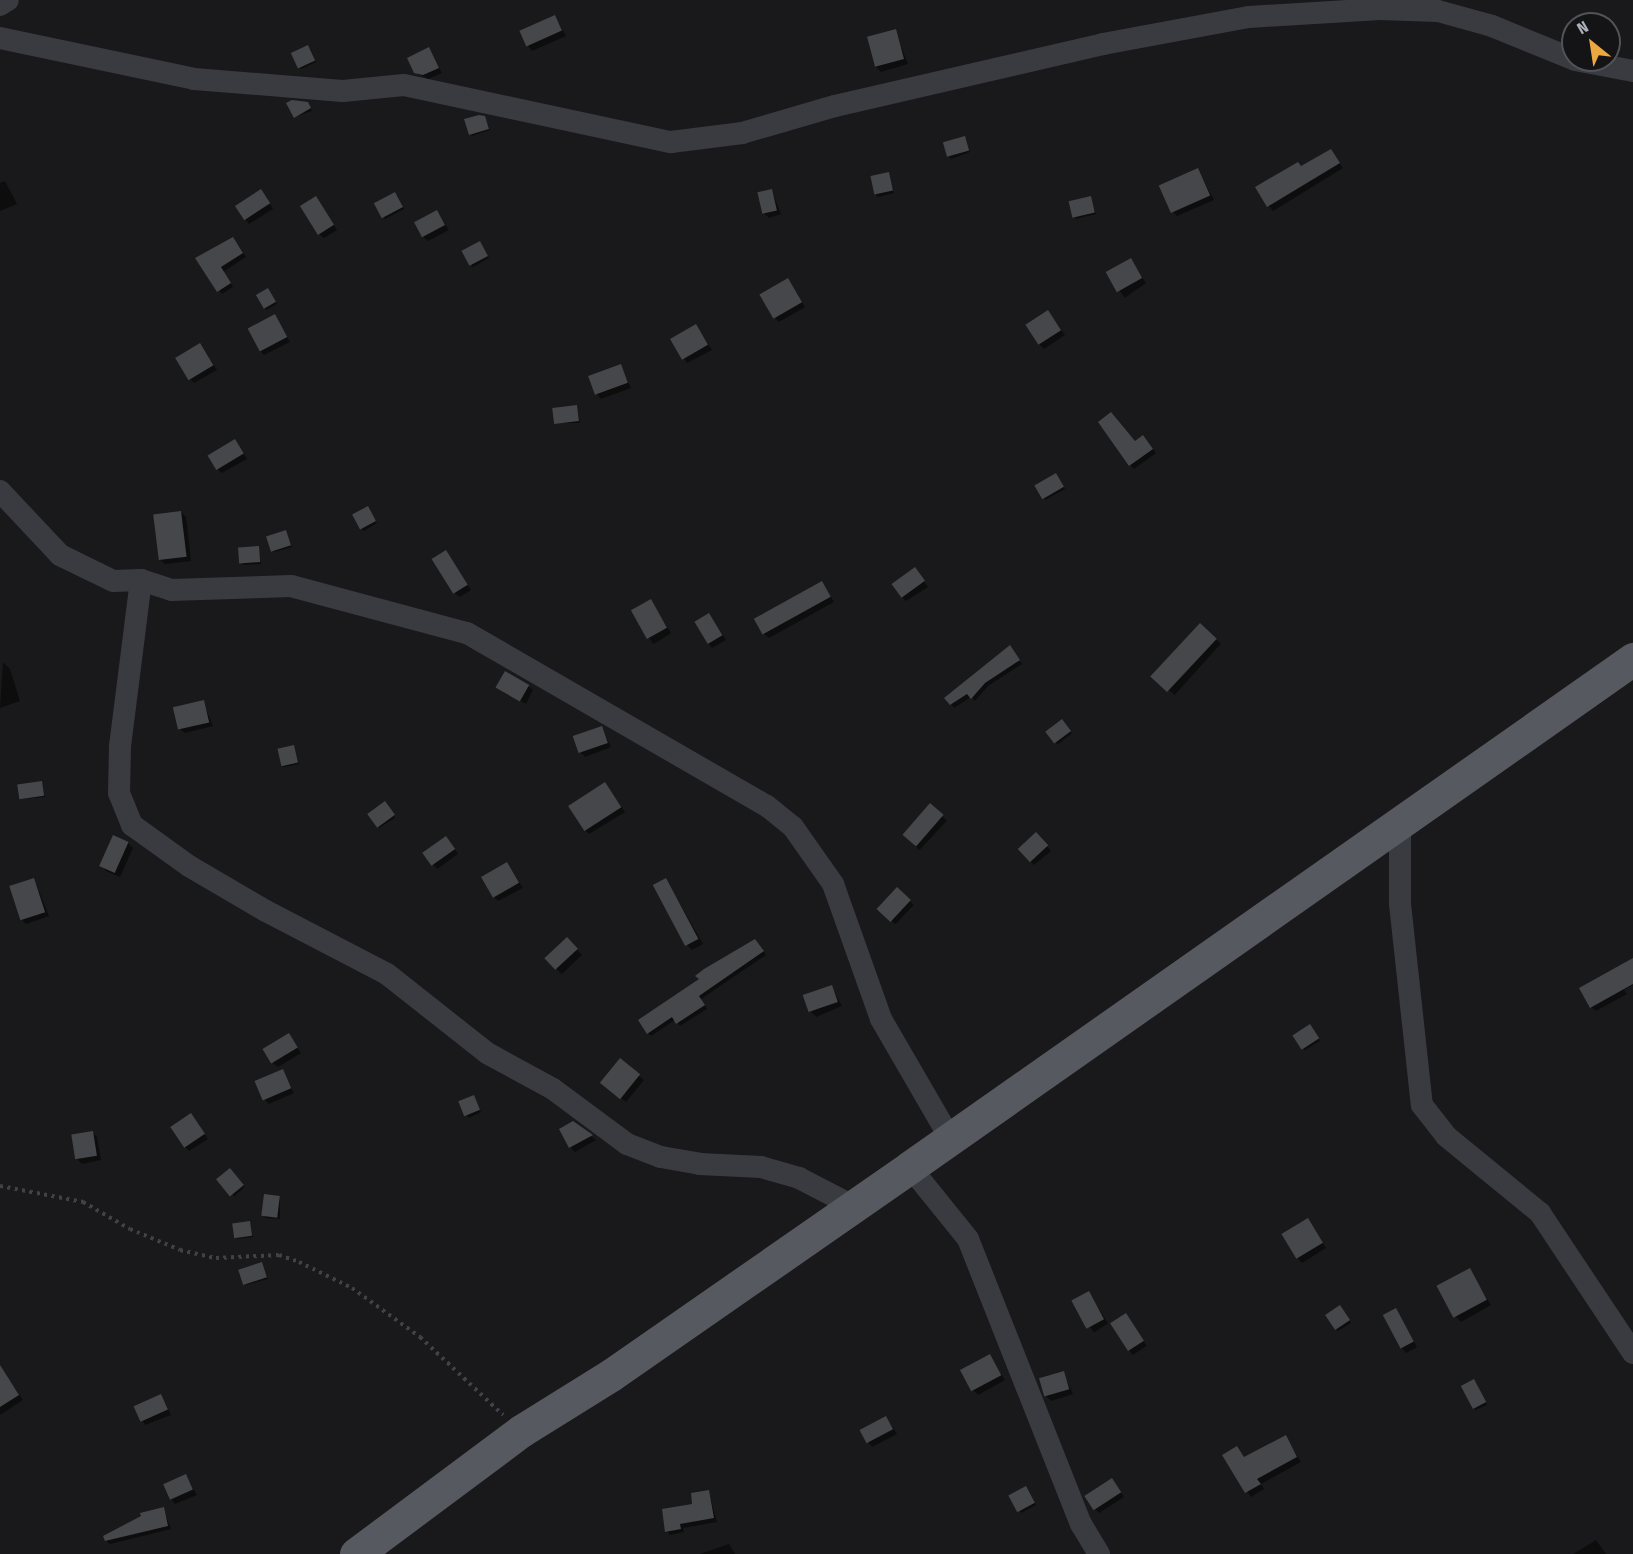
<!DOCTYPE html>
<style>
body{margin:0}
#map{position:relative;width:1633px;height:1554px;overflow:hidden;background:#19191b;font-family:"Fira Sans Condensed",sans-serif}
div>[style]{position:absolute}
.shadow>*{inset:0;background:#0007;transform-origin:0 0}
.building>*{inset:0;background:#46474b;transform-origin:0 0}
.path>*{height:4px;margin-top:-2px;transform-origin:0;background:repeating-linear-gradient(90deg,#404247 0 3px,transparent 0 7.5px)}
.minor>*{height:22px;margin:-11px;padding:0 11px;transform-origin:11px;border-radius:11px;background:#3a3b40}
.primary>*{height:33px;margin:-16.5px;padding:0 16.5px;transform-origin:16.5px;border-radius:16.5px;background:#56595f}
span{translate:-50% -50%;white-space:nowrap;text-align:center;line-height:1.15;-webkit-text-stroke:4.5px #141416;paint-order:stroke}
.north{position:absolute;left:1561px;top:12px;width:60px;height:60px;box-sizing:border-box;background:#141416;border:2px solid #515358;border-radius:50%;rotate:330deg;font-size:16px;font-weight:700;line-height:24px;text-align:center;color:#acb1ba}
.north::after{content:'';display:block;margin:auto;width:21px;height:27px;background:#eca840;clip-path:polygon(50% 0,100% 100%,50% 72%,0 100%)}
</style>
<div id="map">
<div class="shadow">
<div style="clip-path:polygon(555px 17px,566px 36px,532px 51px,528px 46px)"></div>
<div style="clip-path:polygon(895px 31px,908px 64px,881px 72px,876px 67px)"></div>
<div style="clip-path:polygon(310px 48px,316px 62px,301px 69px,293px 54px)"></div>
<div style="clip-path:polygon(429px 49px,442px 73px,428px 79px,415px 72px)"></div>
<div style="clip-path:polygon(309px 105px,312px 111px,295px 117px)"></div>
<div style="clip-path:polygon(485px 118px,490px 130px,472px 136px,470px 134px)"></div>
<div style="left:965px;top:138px;width:15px;height:21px;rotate:70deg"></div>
<div style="clip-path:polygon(1331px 151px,1343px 168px,1273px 211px,1269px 206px,1257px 188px)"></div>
<div style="clip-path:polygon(1198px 170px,1214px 200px,1177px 216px,1172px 211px)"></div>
<div style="clip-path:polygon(888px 173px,894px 193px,878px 197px,876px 195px)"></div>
<div style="clip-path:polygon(5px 181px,17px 204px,0 211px,0 183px)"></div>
<div style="clip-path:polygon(772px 191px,781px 214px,769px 218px,764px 213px)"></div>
<div style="clip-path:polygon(265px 195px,273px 209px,249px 224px,236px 206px)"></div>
<div style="clip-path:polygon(397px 196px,404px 209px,385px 219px,383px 217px)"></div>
<div style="clip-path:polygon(316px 198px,337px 230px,324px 238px,319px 234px)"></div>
<div style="clip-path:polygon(1090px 198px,1096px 214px,1076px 219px,1075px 217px)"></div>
<div style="clip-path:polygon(437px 212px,449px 230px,428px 241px,423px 237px)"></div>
<div style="clip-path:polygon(237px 243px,246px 257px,223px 272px,233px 287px,222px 294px,198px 259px)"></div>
<div style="clip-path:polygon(481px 244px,489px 258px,473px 267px,471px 265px)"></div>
<div style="left:1130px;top:260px;width:28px;height:26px;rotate:55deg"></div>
<div style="clip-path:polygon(788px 280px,805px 307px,779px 322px,774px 317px)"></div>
<div style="clip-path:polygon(268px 290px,277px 304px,266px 310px,264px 308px)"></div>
<div style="clip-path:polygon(1048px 312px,1065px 335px,1044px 349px,1039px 344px)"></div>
<div style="clip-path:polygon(275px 316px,290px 342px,264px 355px,260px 351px)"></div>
<div style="clip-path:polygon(696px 326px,712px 350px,687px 363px,672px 338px)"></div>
<div style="clip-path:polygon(200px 344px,217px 370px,194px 383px,189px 378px)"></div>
<div style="clip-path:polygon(620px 366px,631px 388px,601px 399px,597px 394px)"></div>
<div style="clip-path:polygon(577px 406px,580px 423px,555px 423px)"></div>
<div style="clip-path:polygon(235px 440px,247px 459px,222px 473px,217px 469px)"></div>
<div style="clip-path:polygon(1147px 441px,1156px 453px,1134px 469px,1130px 465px,1135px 442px)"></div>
<div style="clip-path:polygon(1058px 477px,1065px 489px,1045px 500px,1036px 486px)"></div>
<div style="clip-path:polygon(369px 510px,377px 523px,364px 531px,362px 529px)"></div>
<div style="clip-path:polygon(181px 512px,186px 517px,191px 561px,165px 564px,160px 560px)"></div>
<div style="clip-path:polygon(286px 532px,292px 547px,274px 552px,272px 550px)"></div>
<div style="clip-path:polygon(258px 548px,261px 564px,243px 565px,241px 563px)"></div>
<div style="clip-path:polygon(450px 557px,471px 590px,460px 597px,455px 593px)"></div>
<div style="clip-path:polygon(915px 569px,928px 587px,906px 601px,901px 596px)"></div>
<div style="clip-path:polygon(822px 583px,834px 602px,769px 638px,764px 634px,756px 619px)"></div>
<div style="left:651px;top:601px;width:38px;height:21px;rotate:58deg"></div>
<div style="clip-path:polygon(709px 614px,726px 640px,712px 648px,708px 643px)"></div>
<div style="left:1200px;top:625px;width:28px;height:69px;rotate:42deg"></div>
<div style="clip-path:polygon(1013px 651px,1022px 664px,988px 686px,975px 701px,971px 697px,954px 708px,951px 704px)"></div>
<div style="clip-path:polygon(3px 662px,10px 669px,20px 701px,0 708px)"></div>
<div style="clip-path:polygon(528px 686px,533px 690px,526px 704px,498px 688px)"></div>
<div style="clip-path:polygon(203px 702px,213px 726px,185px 733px,180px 729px)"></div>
<div style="left:1062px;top:721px;width:16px;height:18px;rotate:52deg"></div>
<div style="clip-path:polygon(602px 728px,611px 747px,585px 757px,580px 752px)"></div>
<div style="clip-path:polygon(294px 746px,299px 764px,284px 767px,282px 766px)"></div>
<div style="clip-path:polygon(41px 782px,45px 797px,21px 799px)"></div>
<div style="clip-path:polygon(605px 784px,625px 812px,589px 834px,585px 830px)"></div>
<div style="clip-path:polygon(387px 805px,395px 818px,379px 828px,377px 826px)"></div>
<div style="left:930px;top:805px;width:23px;height:40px;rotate:43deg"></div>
<div style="clip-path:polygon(1040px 838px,1051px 851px,1034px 865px,1030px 861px)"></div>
<div style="clip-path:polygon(450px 842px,458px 854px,437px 869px,424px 853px)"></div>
<div style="clip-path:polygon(128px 843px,133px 848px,120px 877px,106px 871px,102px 866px)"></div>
<div style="clip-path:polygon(507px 864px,523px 888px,498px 901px,494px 897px)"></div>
<div style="clip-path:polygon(34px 879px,49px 916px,26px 924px,21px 919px)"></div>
<div style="clip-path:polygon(666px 880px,703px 944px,692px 950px,687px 945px)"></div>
<div style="left:897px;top:889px;width:23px;height:27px;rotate:43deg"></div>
<div style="left:567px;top:939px;width:22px;height:28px;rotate:47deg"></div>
<div style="clip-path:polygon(758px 944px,766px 955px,701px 999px,707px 1009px,680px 1026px,675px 1020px,651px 1036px,648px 1033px)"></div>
<div style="clip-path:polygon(1633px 958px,1633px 985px,1624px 990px,1627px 994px,1596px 1011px,1591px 1007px)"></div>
<div style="clip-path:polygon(832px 987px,842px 1006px,816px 1017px,811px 1012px)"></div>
<div style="clip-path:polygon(1312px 1028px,1320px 1041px,1305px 1050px,1303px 1049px)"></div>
<div style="clip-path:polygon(288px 1035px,301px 1053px,278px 1067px,273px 1063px)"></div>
<div style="clip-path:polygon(620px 1060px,644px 1080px,626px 1102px,607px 1088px)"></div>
<div style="clip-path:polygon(282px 1071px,294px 1093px,269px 1104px,264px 1099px)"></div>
<div style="clip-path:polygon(475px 1099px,481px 1112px,469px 1118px,467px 1116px)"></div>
<div style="clip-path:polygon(191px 1115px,208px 1139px,189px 1151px,185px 1147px)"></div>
<div style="clip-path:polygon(573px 1123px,596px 1140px,575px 1152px,570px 1147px)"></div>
<div style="clip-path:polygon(92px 1132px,97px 1137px,101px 1160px,82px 1164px,77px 1159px)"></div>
<div style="left:229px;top:1170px;width:23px;height:14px;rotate:47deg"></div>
<div style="clip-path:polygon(280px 1197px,280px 1219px,266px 1218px,264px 1216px)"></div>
<div style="clip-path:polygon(1308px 1220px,1326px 1248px,1302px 1263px,1297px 1258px)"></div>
<div style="clip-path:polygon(249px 1222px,253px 1237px,237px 1239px,235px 1237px)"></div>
<div style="clip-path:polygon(262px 1263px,268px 1279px,246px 1285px,244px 1284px)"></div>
<div style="clip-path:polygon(1469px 1270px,1491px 1305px,1461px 1322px,1456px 1317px)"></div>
<div style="left:1089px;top:1293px;width:36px;height:17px;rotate:58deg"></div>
<div style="clip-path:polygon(1342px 1309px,1351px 1323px,1338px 1331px,1336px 1329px)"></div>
<div style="clip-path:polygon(1396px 1310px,1417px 1347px,1406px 1353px,1402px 1348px)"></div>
<div style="left:1126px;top:1315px;width:37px;height:17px;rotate:56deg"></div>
<div style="clip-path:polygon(989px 1356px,1005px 1380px,978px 1395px,973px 1390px)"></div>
<div style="clip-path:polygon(1063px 1373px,1073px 1394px,1051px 1401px,1046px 1396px)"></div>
<div style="clip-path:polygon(5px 1375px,23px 1400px,0 1415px,0 1379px)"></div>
<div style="clip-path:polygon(1476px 1383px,1487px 1405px,1475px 1410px,1463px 1387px)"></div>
<div style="clip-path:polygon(161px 1395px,171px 1415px,145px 1425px,135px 1406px)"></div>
<div style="clip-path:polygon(886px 1418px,897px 1434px,872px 1447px,868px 1442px)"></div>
<div style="clip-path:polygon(1285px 1437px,1301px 1462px,1261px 1484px,1264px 1489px,1251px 1497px,1224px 1455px,1237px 1448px,1245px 1458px)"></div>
<div style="clip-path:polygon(186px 1476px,197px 1495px,175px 1504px,171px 1499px)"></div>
<div style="clip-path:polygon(1112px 1480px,1124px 1497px,1099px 1513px,1094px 1508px)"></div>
<div style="clip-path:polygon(1028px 1490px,1036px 1505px,1021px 1513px,1011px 1496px)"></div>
<div style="clip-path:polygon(709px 1492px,717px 1522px,683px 1528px,684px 1532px,670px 1535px,667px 1531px)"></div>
<div style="clip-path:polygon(163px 1508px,171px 1529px,110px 1544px,106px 1541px)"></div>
<div style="clip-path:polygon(1596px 1540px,1606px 1554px,1573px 1554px)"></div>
<div style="clip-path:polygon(729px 1544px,735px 1554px,700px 1554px)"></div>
</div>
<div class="building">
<div style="left:555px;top:15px;width:17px;height:39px;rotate:66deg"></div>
<div style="left:896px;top:29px;width:31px;height:30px;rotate:75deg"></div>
<div style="left:308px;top:45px;width:17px;height:19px;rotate:65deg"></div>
<div style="clip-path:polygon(429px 47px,439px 68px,423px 75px,414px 73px,407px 58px)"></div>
<div style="clip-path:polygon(292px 100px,308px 102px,311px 108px,294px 118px,286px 103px)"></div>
<div style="clip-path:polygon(479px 115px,485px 116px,489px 129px,469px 135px,464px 119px)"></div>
<div style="left:965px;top:136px;width:15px;height:23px;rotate:74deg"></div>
<div style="clip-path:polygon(1331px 149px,1340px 163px,1267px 207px,1255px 187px,1298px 162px,1301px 166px)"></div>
<div style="left:1198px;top:168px;width:30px;height:43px;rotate:66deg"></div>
<div style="left:889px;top:172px;width:19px;height:19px;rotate:78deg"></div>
<div style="left:261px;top:189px;width:17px;height:31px;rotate:57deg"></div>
<div style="left:772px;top:189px;width:22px;height:15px;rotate:77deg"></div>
<div style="left:395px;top:192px;width:17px;height:24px;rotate:62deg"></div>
<div style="left:316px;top:196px;width:34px;height:19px;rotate:58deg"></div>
<div style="left:1091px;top:196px;width:17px;height:23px;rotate:77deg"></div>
<div style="left:437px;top:210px;width:17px;height:26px;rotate:62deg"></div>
<div style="clip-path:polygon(233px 237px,243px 253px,221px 267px,231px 283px,217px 292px,195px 258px)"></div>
<div style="left:480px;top:241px;width:17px;height:21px;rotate:62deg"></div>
<div style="left:1131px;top:258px;width:23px;height:29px;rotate:61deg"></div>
<div style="left:788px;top:278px;width:28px;height:33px;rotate:60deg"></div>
<div style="left:268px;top:288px;width:16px;height:14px;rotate:60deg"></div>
<div style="left:1048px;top:310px;width:24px;height:27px;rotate:57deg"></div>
<div style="left:275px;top:314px;width:26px;height:31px;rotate:62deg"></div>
<div style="left:696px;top:324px;width:24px;height:30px;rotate:60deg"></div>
<div style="left:200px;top:343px;width:26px;height:29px;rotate:59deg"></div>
<div style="left:621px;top:364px;width:20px;height:35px;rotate:70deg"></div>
<div style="left:577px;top:405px;width:16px;height:25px;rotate:83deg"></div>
<div style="clip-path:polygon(1111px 412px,1135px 441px,1143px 435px,1153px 449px,1129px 466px,1098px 422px)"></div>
<div style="left:235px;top:439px;width:17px;height:32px;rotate:59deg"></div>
<div style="left:1056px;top:473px;width:16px;height:25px;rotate:60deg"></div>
<div style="left:368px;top:506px;width:17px;height:18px;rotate:62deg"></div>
<div style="left:181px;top:511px;width:46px;height:28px;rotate:83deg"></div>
<div style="left:286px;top:530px;width:16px;height:21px;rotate:72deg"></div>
<div style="left:259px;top:546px;width:16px;height:21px;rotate:86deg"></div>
<div style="left:446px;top:550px;width:41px;height:17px;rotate:58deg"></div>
<div style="left:915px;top:567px;width:17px;height:29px;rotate:54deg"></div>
<div style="left:822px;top:581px;width:18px;height:78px;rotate:61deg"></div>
<div style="left:651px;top:599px;width:33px;height:23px;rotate:61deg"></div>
<div style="left:709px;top:613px;width:26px;height:17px;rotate:59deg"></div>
<div style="left:1200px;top:623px;width:23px;height:73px;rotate:43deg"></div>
<div style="clip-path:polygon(1010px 645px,1020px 660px,985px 683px,971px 699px,967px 694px,950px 705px,944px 698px)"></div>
<div style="left:505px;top:671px;width:28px;height:19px;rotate:30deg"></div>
<div style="left:204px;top:700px;width:23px;height:32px;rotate:77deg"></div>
<div style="left:1062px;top:719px;width:15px;height:21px;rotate:53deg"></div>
<div style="left:602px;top:726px;width:18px;height:31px;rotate:71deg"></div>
<div style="left:294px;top:745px;width:18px;height:17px;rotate:77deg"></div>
<div style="left:42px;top:781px;width:15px;height:25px;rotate:82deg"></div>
<div style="left:605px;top:782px;width:30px;height:44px;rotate:57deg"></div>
<div style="left:385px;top:801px;width:17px;height:22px;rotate:54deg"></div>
<div style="left:930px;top:803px;width:18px;height:42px;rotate:41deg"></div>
<div style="left:1036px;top:832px;width:18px;height:25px;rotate:47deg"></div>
<div style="left:113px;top:835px;width:17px;height:34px;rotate:24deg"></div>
<div style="left:446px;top:836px;width:16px;height:29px;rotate:55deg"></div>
<div style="left:507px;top:862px;width:24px;height:30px;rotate:60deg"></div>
<div style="left:34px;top:878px;width:36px;height:26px;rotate:72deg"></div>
<div style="left:666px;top:878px;width:69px;height:15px;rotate:62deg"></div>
<div style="left:897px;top:887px;width:19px;height:30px;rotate:43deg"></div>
<div style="left:567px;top:937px;width:16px;height:31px;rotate:47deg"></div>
<div style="clip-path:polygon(755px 939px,764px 951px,699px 996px,705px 1005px,676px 1024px,672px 1017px,647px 1034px,638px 1020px,699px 979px,695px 976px,704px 969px)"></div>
<div style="clip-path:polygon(1633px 958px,1633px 984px,1590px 1008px,1579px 988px)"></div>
<div style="left:832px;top:985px;width:18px;height:31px;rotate:71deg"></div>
<div style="left:1310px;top:1024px;width:17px;height:21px;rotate:57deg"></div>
<div style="left:289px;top:1033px;width:17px;height:31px;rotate:59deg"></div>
<div style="left:620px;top:1058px;width:26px;height:32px;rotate:39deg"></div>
<div style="left:283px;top:1069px;width:21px;height:31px;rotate:67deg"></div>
<div style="left:474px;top:1095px;width:16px;height:17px;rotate:68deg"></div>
<div style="left:191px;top:1113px;width:25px;height:25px;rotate:56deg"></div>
<div style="clip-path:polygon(573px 1121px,593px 1135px,569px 1148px,559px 1129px)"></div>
<div style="left:93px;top:1131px;width:25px;height:22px;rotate:81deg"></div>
<div style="left:230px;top:1168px;width:22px;height:18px;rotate:51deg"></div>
<div style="left:264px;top:1194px;width:16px;height:22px;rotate:7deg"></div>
<div style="left:1308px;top:1218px;width:29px;height:31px;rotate:59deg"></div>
<div style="left:250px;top:1221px;width:15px;height:18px;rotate:82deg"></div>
<div style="left:262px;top:1262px;width:16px;height:25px;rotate:72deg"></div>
<div style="left:1470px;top:1268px;width:36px;height:38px;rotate:62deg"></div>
<div style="left:1089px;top:1291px;width:32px;height:20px;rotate:62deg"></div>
<div style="left:1340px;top:1305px;width:18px;height:18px;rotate:56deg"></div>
<div style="left:1396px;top:1308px;width:38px;height:15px;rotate:62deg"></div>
<div style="left:1126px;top:1313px;width:33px;height:19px;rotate:57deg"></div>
<div style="left:990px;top:1354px;width:24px;height:34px;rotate:62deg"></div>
<div style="clip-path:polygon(0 1365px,19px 1395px,0 1407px)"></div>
<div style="left:1064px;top:1371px;width:19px;height:26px;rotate:74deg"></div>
<div style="left:1474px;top:1379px;width:26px;height:15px;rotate:62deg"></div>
<div style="left:161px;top:1394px;width:17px;height:30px;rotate:66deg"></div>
<div style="left:886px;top:1416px;width:15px;height:30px;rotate:62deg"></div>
<div style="clip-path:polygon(1286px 1435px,1297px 1457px,1257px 1479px,1261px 1484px,1245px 1493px,1222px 1455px,1237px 1446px,1244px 1457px)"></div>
<div style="left:186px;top:1474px;width:17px;height:25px;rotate:66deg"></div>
<div style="left:1112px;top:1478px;width:17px;height:33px;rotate:57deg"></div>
<div style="left:1026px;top:1486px;width:19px;height:20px;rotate:62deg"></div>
<div style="clip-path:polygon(709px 1490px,714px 1518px,680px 1524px,681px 1529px,665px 1532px,662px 1509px,692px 1504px,691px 1493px)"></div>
<div style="clip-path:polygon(164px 1507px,168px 1526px,105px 1541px,103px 1536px,141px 1516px,140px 1513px)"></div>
</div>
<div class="path">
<div style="left:0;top:1186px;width:85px;rotate:10.9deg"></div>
<div style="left:83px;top:1202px;width:54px;rotate:29.9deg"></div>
<div style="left:130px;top:1229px;width:54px;rotate:22.8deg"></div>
<div style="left:180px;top:1250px;width:37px;rotate:13deg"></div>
<div style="left:216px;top:1258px;width:63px;rotate:-2.7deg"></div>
<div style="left:279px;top:1255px;width:21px;rotate:19deg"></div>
<div style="left:299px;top:1262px;width:59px;rotate:26.1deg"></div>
<div style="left:352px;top:1288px;width:84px;rotate:35.8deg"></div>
<div style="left:420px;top:1337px;width:114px;rotate:43.2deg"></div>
</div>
<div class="minor">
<div style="left:0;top:5px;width:9px;rotate:-32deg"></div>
<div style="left:0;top:38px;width:198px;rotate:11.9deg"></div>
<div style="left:194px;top:79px;width:149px;rotate:4.6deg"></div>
<div style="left:343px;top:91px;width:61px;rotate:-5.6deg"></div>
<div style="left:404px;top:85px;width:273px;rotate:12.1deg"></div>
<div style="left:671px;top:142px;width:72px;rotate:-7.2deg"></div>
<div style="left:742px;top:133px;width:97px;rotate:-16.2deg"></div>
<div style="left:835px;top:106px;width:275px;rotate:-13deg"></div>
<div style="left:1103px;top:44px;width:148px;rotate:-10.5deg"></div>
<div style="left:1249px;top:17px;width:131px;rotate:-3.5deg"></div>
<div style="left:1380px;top:9px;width:58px;rotate:2deg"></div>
<div style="left:1438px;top:11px;width:56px;rotate:15.5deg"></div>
<div style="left:1492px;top:26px;width:87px;rotate:22.2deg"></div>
<div style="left:1575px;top:60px;width:59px;rotate:10.7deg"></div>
<div style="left:0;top:491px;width:88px;rotate:46.8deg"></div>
<div style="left:60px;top:555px;width:59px;rotate:26.1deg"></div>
<div style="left:113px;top:581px;width:28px;rotate:-2deg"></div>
<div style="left:141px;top:580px;width:32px;rotate:18deg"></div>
<div style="left:171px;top:590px;width:120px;rotate:-1.9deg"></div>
<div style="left:291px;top:586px;width:182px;rotate:15deg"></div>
<div style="left:467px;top:633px;width:346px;rotate:30deg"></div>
<div style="left:767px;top:806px;width:33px;rotate:39deg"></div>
<div style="left:793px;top:827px;width:70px;rotate:54.9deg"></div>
<div style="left:833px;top:884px;width:143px;rotate:70.4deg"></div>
<div style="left:881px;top:1019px;width:138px;rotate:59.9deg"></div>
<div style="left:141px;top:580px;width:167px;rotate:97.2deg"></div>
<div style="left:120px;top:746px;width:47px;rotate:91.2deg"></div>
<div style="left:119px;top:793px;width:35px;rotate:68deg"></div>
<div style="left:132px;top:825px;width:70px;rotate:35.7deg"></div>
<div style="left:189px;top:866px;width:89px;rotate:30.3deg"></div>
<div style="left:266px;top:911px;width:136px;rotate:27.5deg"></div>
<div style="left:387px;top:974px;width:127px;rotate:38.3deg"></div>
<div style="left:487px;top:1053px;width:75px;rotate:28.6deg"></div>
<div style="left:553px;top:1089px;width:92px;rotate:36.6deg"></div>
<div style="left:627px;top:1144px;width:36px;rotate:21deg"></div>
<div style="left:661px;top:1157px;width:40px;rotate:10deg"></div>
<div style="left:700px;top:1164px;width:61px;rotate:2.8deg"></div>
<div style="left:761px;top:1167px;width:40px;rotate:16deg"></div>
<div style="left:799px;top:1178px;width:61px;rotate:27.4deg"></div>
<div style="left:1400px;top:826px;width:78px;rotate:90deg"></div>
<div style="left:1400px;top:904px;width:202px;rotate:83.8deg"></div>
<div style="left:1422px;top:1105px;width:39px;rotate:52deg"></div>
<div style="left:1446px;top:1136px;width:122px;rotate:39.3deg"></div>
<div style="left:1540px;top:1213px;width:168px;rotate:56.4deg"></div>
<div style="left:910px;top:1167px;width:92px;rotate:51.1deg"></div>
<div style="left:968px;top:1239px;width:307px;rotate:68.4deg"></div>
<div style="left:1081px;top:1524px;width:35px;rotate:59deg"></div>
</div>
<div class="primary">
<div style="left:356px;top:1554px;width:206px;rotate:-36.7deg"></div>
<div style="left:521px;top:1431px;width:106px;rotate:-31.9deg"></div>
<div style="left:611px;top:1375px;width:364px;rotate:-34.8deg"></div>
<div style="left:910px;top:1167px;width:884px;rotate:-35.09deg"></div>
</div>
<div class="north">N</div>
</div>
